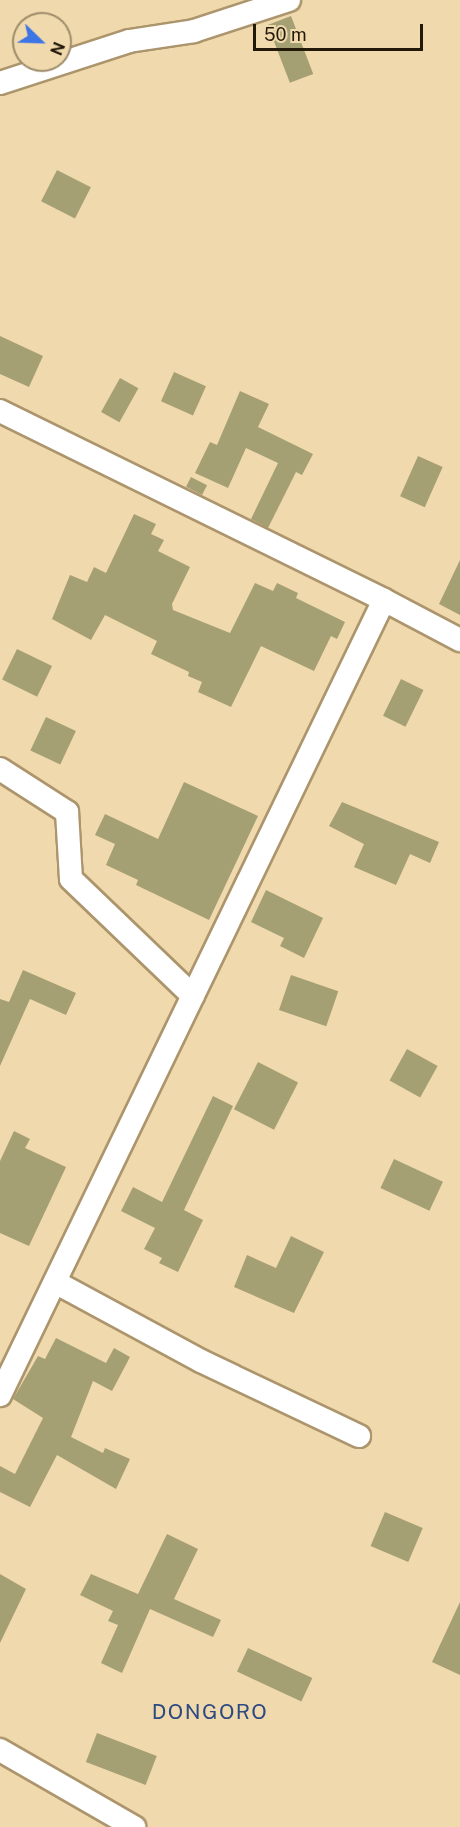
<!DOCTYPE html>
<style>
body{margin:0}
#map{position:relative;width:460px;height:1827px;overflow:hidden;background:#f0d9ad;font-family:"Public Sans",sans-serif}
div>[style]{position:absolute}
.building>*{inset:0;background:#a5a073;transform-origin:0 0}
.roads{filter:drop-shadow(2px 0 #ac956c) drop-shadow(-2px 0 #ac956c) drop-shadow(0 2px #ac956c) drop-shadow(0 -2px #ac956c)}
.minor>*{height:22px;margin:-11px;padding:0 11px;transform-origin:11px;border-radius:11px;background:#fff}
span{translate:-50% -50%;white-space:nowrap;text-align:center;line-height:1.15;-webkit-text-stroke:4.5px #f0d9ad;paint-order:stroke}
.quarter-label{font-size:21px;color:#2d4a82;letter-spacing:1.5px}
.north{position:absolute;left:12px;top:12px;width:60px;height:60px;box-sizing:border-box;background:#f0d9ad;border:2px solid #9e8c6b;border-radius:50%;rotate:113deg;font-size:16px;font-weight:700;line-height:24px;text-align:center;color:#221909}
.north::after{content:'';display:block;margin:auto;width:21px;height:27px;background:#3e75e5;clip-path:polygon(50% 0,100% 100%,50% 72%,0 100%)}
.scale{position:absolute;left:253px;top:24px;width:170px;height:27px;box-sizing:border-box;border:3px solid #221909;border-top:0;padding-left:8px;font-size:18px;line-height:21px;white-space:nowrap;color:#221909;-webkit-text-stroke:4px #f0d9ad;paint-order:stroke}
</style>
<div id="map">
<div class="building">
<div style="left:291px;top:16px;width:62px;height:25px;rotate:69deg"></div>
<div style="left:57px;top:170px;width:38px;height:35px;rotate:27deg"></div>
<div style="clip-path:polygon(0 336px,43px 356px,29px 387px,0 374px)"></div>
<div style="left:174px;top:372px;width:35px;height:32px;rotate:24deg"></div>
<div style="left:120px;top:378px;width:21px;height:39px;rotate:29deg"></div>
<div style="clip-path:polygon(240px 391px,269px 404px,258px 427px,313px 454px,302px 475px,296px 472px,268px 528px,251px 519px,278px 463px,246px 448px,228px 488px,195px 473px,210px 442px,217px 445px)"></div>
<div style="left:418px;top:456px;width:27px;height:44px;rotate:24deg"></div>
<div style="left:191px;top:477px;width:18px;height:11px;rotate:27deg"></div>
<div style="clip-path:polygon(134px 514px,156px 524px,151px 534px,164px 540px,158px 551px,190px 567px,172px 604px,173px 610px,230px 633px,255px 583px,273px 591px,277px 583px,298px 593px,296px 598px,345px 622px,337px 639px,331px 636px,314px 671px,261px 646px,231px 707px,198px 692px,202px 682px,188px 676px,189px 672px,151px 654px,157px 641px,105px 615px,91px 640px,52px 619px,70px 575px,87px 582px,94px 567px,106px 573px)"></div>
<div style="clip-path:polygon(460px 560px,460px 615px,439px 604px)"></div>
<div style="left:17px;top:649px;width:39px;height:34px;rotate:26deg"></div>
<div style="left:401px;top:679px;width:25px;height:41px;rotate:26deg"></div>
<div style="left:46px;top:717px;width:33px;height:37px;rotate:25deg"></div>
<div style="clip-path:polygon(184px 782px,258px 816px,209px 920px,136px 885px,138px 880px,106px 865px,115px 844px,95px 835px,105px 814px,158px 839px)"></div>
<div style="clip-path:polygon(342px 802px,439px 842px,430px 863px,410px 854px,396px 885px,354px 867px,364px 844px,329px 826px)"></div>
<div style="clip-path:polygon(266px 890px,323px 918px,304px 958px,280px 946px,284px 938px,251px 922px)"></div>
<div style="clip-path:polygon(23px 970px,76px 993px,66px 1015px,30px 999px,0 1066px,0 999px,9px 1002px)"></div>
<div style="left:291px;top:975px;width:50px;height:37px;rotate:19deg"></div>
<div style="left:407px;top:1049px;width:35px;height:36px;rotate:29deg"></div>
<div style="left:258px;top:1062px;width:45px;height:53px;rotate:27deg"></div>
<div style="clip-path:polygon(213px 1096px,233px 1106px,184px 1210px,203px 1220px,178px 1272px,159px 1263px,162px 1258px,144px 1249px,155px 1228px,121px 1211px,133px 1187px,162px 1202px)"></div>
<div style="clip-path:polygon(14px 1131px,30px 1139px,25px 1148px,66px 1167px,29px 1246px,0 1233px,0 1161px)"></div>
<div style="left:394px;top:1159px;width:54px;height:32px;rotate:25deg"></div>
<div style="clip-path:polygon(291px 1236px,324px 1252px,294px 1313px,234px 1287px,247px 1255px,276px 1268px)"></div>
<div style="clip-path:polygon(56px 1338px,106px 1363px,114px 1348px,130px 1357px,112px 1391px,93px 1381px,71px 1437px,103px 1453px,105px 1448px,130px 1459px,116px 1489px,57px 1455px,30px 1507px,0 1492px,0 1466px,15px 1474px,43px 1418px,13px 1399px,38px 1356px,45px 1359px)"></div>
<div style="left:385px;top:1512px;width:41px;height:37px;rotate:23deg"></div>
<div style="clip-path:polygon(167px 1534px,198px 1549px,174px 1599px,221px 1620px,213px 1637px,150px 1609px,122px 1673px,101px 1663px,118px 1625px,108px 1621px,113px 1611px,80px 1595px,91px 1574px,138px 1594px)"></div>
<div style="clip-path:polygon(0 1574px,26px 1589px,0 1643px)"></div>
<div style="clip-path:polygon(460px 1602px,460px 1675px,432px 1662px)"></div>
<div style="left:248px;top:1648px;width:71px;height:26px;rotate:25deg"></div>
<div style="left:97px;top:1733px;width:64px;height:31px;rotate:21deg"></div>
</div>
<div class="roads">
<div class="minor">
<div style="left:0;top:83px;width:136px;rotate:-18deg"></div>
<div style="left:129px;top:41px;width:66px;rotate:-8.7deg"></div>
<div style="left:194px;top:31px;width:100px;rotate:-18.1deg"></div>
<div style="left:0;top:411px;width:428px;rotate:26.2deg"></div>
<div style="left:384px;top:600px;width:883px;rotate:115.78deg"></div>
<div style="left:384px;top:600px;width:86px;rotate:27.8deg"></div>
<div style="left:0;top:769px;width:80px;rotate:32.7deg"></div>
<div style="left:67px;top:812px;width:67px;rotate:86.6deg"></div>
<div style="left:71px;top:879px;width:169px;rotate:43.8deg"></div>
<div style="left:55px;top:1282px;width:166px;rotate:28.4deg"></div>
<div style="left:201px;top:1361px;width:175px;rotate:25.4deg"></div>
<div style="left:0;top:1750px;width:155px;rotate:29.9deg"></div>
</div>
</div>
<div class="quarter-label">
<span style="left:210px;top:1712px">DONGORO</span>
</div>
<div class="north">N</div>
<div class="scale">50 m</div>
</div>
